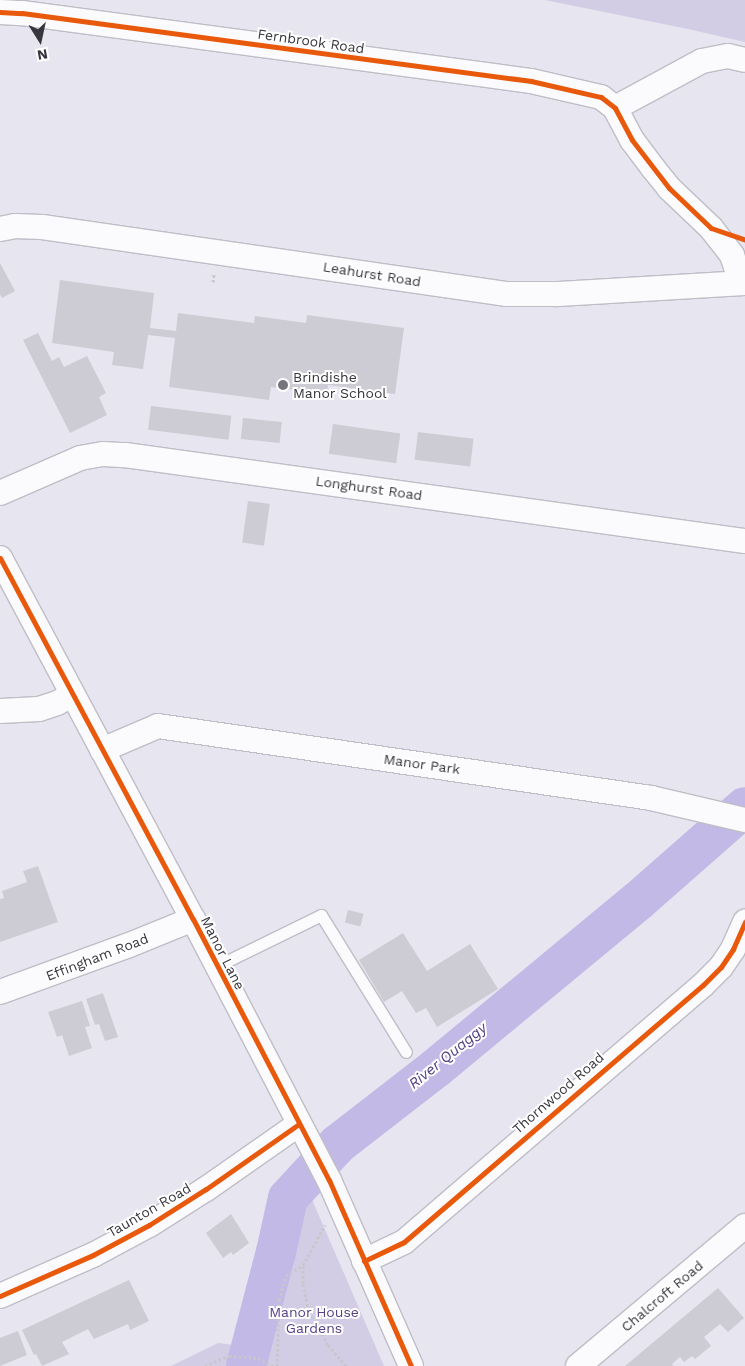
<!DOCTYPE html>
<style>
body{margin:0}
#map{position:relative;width:745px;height:1366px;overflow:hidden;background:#e7e5f0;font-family:"Work Sans",sans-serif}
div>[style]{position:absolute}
.green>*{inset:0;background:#d2cce5}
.river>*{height:40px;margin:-20px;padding:0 20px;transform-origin:20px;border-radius:20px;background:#c3b9e6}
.building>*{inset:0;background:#cdccd4;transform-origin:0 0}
.path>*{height:3px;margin-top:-1.5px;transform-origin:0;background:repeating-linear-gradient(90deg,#c8c7cc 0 2.5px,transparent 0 5px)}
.roads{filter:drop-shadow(1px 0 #bfbdc6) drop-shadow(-1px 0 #bfbdc6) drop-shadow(0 1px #bfbdc6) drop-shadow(0 -1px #bfbdc6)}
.lane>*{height:11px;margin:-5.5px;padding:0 5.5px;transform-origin:5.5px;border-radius:5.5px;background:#fbfbfd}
.street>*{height:24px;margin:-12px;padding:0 12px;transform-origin:12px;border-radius:12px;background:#fbfbfd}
.cycleway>*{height:5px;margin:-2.5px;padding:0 2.5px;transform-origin:2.5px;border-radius:2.5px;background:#e8590c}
.dots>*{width:14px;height:14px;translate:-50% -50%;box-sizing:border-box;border:2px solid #fff;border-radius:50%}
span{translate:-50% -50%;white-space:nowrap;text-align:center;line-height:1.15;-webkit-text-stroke:4px #fff;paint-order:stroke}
.street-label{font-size:14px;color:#37353d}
.poi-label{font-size:14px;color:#37353d}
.left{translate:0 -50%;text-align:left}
.park-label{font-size:14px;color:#574188}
.water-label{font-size:15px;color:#554086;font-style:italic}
.north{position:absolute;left:15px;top:15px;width:50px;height:50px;-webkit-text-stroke:4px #fff;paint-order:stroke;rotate:170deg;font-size:14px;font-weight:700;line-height:20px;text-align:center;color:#37353d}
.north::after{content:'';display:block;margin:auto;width:18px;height:22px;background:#37353d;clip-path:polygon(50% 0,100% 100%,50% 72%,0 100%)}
</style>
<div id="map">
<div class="green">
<div style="clip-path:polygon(545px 0,745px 0,745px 42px,688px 29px)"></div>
<div style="clip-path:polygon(310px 1195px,384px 1366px,171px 1366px,218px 1343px,234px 1345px,238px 1338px,266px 1324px,288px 1225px,299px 1201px)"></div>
</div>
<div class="river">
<div style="left:246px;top:1366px;width:118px;rotate:-75.3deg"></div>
<div style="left:276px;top:1252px;width:55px;rotate:-77.5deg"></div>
<div style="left:288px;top:1198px;width:74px;rotate:-47.2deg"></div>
<div style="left:338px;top:1144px;width:124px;rotate:-37.8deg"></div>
<div style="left:436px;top:1068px;width:262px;rotate:-39.6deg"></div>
<div style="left:638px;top:901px;width:142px;rotate:-41.3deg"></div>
</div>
<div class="building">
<div style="clip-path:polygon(0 263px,15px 291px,2px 298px,0 294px)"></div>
<div style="clip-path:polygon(60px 280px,154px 293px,150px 328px,176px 331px,178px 313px,254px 323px,255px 316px,306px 323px,307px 315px,404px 328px,395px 394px,328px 385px,327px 394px,271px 387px,269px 400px,169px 387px,175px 338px,148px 335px,143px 369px,112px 365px,114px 352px,52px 343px)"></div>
<div style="clip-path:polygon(38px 333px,52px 361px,59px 357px,64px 367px,87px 356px,106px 393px,99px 397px,107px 415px,70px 433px,23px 340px)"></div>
<div style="left:151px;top:406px;width:81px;height:24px;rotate:7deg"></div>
<div style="left:243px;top:418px;width:39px;height:21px;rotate:6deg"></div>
<div style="left:333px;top:424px;width:68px;height:30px;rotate:8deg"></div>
<div style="left:418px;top:432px;width:56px;height:28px;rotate:7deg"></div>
<div style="left:248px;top:501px;width:22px;height:42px;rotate:8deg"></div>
<div style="clip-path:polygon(38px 866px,58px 922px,0 942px,0 899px,4px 898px,2px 891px,27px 882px,23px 871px)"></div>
<div style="left:348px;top:910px;width:16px;height:13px;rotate:14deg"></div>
<div style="clip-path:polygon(403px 933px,427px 971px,470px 944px,498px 989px,437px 1027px,426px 1008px,416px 1013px,402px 991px,384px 1002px,359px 960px)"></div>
<div style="clip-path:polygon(103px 993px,118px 1037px,105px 1041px,99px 1024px,95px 1025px,86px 999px)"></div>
<div style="clip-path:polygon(82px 1001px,90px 1026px,85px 1027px,92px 1048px,69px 1056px,62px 1035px,57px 1037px,48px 1012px)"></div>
<div style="clip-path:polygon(231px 1214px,249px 1243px,233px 1255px,231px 1252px,223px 1258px,206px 1233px)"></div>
<div style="clip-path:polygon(129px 1280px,149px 1321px,130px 1330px,128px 1324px,94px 1339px,88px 1329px,62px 1342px,69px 1354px,42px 1366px,36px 1354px,34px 1355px,22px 1330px)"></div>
<div style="clip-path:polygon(718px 1288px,744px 1318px,728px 1332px,720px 1324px,704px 1337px,711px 1346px,695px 1359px,692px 1356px,684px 1362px,680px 1357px,672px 1364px,674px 1366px,625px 1366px)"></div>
<div style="clip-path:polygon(18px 1331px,27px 1355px,0 1366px,0 1338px)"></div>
</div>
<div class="path">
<div style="left:213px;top:282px;width:8px;rotate:-83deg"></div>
<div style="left:303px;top:1266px;width:18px;rotate:90deg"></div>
<div style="left:303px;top:1284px;width:29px;rotate:78deg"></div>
<div style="left:309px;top:1312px;width:38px;rotate:60deg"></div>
<div style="left:328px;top:1345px;width:28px;rotate:49deg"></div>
<div style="left:205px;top:1366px;width:26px;rotate:-23deg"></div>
<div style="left:229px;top:1356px;width:29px;rotate:4deg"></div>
<div style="left:258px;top:1358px;width:17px;rotate:28deg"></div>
<div style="left:277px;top:1366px;width:66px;rotate:-88.3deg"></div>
<div style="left:279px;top:1300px;width:25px;rotate:-74deg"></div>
<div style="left:286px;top:1276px;width:20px;rotate:-33deg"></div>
<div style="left:303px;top:1265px;width:46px;rotate:-61.2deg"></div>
</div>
<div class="roads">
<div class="lane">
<div style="left:217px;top:966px;width:116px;rotate:-26.1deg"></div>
<div style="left:321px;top:915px;width:161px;rotate:58.2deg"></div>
</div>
<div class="street">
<div style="left:0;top:12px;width:22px;rotate:3deg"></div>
<div style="left:22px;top:13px;width:514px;rotate:7.61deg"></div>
<div style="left:531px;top:81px;width:72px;rotate:12.9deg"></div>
<div style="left:601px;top:97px;width:18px;rotate:38deg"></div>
<div style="left:615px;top:108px;width:36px;rotate:62deg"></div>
<div style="left:632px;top:140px;width:35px;rotate:53deg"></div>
<div style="left:653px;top:168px;width:26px;rotate:51deg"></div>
<div style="left:669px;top:188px;width:58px;rotate:43.6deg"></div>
<div style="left:711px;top:228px;width:34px;rotate:52deg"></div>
<div style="left:732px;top:255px;width:29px;rotate:72deg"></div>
<div style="left:615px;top:108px;width:99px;rotate:-28.4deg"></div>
<div style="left:702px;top:61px;width:26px;rotate:-11deg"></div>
<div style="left:728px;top:56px;width:17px;rotate:13deg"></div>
<div style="left:0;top:229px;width:15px;rotate:-11deg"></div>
<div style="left:15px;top:226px;width:27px;rotate:2deg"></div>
<div style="left:42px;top:227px;width:470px;rotate:8.2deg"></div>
<div style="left:507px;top:294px;width:51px"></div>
<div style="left:558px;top:294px;width:187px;rotate:-3.4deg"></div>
<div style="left:0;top:493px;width:87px;rotate:-23.6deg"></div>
<div style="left:80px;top:458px;width:23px;rotate:-10deg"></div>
<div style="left:103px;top:454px;width:22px;rotate:3deg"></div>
<div style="left:125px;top:455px;width:626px;rotate:7.9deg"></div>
<div style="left:0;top:558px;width:409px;rotate:61.9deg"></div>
<div style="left:193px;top:919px;width:294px;rotate:62.5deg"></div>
<div style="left:329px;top:1180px;width:203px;rotate:66.2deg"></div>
<div style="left:0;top:711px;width:39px;rotate:-3deg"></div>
<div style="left:39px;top:709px;width:19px;rotate:-18deg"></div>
<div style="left:57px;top:703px;width:17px;rotate:-28deg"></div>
<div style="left:102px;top:750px;width:61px;rotate:-23.2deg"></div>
<div style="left:158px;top:726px;width:498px;rotate:8.3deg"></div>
<div style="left:651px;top:798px;width:97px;rotate:13.2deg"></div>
<div style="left:0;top:992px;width:137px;rotate:-20deg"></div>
<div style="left:129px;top:945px;width:69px;rotate:-22.1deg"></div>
<div style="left:364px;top:1261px;width:44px;rotate:-25.4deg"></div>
<div style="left:404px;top:1242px;width:394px;rotate:-40.7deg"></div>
<div style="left:703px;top:985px;width:25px;rotate:-45deg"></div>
<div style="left:721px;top:967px;width:22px;rotate:-56deg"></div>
<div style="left:733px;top:949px;width:30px;rotate:-66deg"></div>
<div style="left:0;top:1296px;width:102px;rotate:-23.8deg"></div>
<div style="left:93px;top:1255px;width:64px;rotate:-28.2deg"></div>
<div style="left:149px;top:1225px;width:67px;rotate:-32.3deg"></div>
<div style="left:206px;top:1189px;width:113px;rotate:-35deg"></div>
<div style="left:578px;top:1366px;width:218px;rotate:-40deg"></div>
</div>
</div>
<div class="cycleway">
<div style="left:0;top:12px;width:22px;rotate:3deg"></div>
<div style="left:22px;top:13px;width:514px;rotate:7.61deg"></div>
<div style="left:531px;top:81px;width:72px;rotate:12.9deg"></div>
<div style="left:601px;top:97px;width:18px;rotate:38deg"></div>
<div style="left:615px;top:108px;width:36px;rotate:62deg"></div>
<div style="left:632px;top:140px;width:61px;rotate:52.4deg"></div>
<div style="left:669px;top:188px;width:58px;rotate:43.6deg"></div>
<div style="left:711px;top:228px;width:36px;rotate:19deg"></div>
<div style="left:0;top:558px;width:409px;rotate:61.9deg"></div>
<div style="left:193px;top:919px;width:294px;rotate:62.5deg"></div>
<div style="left:329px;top:1180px;width:203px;rotate:66.2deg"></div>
<div style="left:364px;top:1261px;width:44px;rotate:-25.4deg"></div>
<div style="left:404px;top:1242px;width:394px;rotate:-40.7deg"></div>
<div style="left:703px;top:985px;width:25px;rotate:-45deg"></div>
<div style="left:721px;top:967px;width:22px;rotate:-56deg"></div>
<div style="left:733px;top:949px;width:30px;rotate:-66deg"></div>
<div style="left:0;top:1296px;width:102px;rotate:-23.8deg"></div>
<div style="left:93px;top:1255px;width:64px;rotate:-28.2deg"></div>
<div style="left:149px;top:1225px;width:67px;rotate:-32.3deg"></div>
<div style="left:206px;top:1189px;width:113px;rotate:-35deg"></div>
</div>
<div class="dots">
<div style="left:283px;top:385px;background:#75737c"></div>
</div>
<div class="street-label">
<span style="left:311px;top:41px;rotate:8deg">Fernbrook Road</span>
<span style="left:372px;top:274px;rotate:9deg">Leahurst Road</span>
<span style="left:369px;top:488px;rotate:8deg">Longhurst Road</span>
<span style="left:422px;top:764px;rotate:8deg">Manor Park</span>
<span style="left:223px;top:953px;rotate:63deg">Manor Lane</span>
<span style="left:97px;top:957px;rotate:-21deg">Effingham Road</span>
<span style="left:558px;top:1093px;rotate:-41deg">Thornwood Road</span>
<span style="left:149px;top:1210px;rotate:-30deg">Taunton Road</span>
<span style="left:662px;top:1296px;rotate:-40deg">Chalcroft Road</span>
</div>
<div class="poi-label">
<span class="left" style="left:293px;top:385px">Brindishe<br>Manor School</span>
</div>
<div class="park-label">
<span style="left:314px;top:1320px">Manor House<br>Gardens</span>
</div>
<div class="water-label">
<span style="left:448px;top:1056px;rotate:-39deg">River Quaggy</span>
</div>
<div class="north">N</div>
</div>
